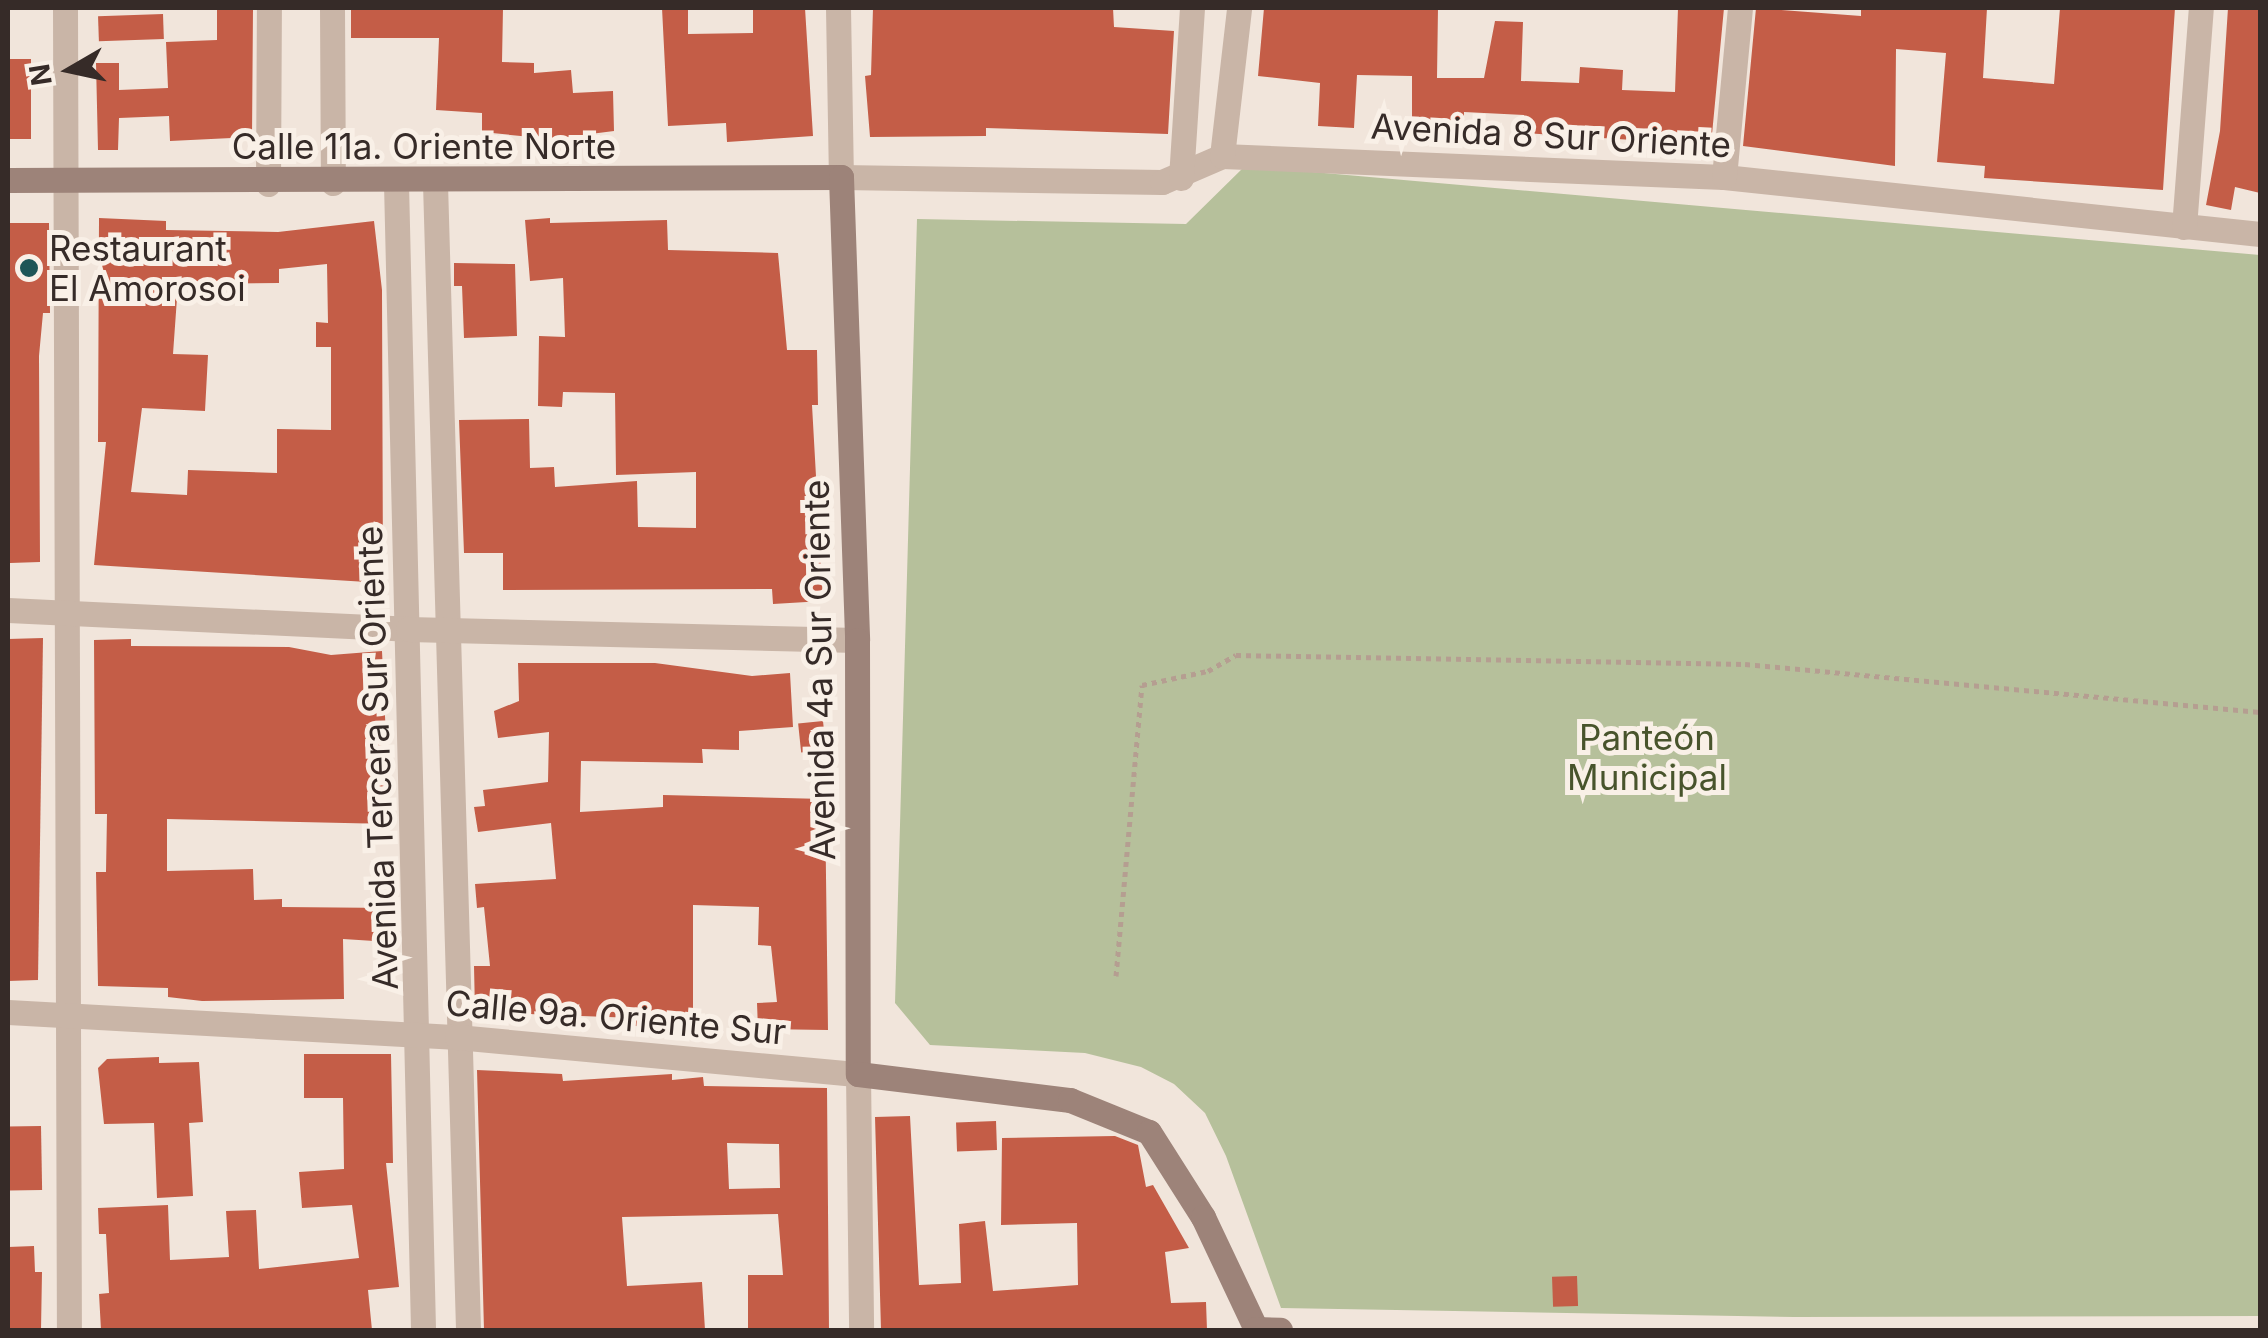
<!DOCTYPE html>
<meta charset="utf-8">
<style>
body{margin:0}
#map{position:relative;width:2268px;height:1338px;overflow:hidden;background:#f1e5db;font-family:Inter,sans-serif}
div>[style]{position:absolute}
.green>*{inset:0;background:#b6c09b}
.building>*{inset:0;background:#c45d47;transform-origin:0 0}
.path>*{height:5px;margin-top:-2.5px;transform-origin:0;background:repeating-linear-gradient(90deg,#b59e91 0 5px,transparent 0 10px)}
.street>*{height:25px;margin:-12.5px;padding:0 12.5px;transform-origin:12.5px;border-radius:12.5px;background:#c9b5a7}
.secondary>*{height:25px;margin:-12.5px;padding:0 12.5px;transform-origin:12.5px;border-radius:12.5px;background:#9d8379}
.dots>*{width:28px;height:28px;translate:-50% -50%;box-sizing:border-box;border:5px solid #f9f0e7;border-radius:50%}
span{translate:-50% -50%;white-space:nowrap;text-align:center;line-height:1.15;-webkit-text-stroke:10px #f9f0e7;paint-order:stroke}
.street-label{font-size:35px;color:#362b28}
.poi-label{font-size:35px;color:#362b28}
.left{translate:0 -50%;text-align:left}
.park-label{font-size:35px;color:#48542c}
.frame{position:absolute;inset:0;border:10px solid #362b28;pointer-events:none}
.north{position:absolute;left:20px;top:20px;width:100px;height:100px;-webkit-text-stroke:8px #f9f0e7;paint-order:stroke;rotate:261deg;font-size:28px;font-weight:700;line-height:40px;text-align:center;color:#362b28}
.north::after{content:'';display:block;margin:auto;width:35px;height:45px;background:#362b28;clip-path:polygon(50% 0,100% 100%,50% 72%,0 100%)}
</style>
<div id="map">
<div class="green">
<div style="clip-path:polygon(1245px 166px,2260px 255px,2260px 1316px,1794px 1317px,1281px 1308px,1226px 1156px,1205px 1113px,1174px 1084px,1141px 1067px,1085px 1053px,930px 1045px,895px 1003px,917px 219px,1186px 224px)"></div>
</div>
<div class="building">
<div style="clip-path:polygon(217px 8px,253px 8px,252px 137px,170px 141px,169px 116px,119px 118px,118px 150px,98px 150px,96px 63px,119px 63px,119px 90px,168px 88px,166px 42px,217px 40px)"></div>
<div style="clip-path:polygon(351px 8px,503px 8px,502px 62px,534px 63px,534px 73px,571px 70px,573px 93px,613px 91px,614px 131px,551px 139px,482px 132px,482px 113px,436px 110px,439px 38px,351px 38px)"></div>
<div style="clip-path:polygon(662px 8px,688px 8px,688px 34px,753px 33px,753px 8px,805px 8px,813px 136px,727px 142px,726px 123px,668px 126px)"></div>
<div style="clip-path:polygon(873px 8px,1113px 8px,1114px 27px,1174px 31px,1168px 134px,986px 128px,986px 136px,870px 137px,865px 76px,871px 75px)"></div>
<div style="clip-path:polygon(1264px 8px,1438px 8px,1437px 78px,1484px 78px,1495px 21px,1523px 22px,1521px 81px,1579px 83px,1580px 67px,1623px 70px,1622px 90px,1675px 92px,1678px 8px,1724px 8px,1711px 145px,1523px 133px,1524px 115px,1464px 112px,1464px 131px,1412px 130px,1412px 76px,1357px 75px,1354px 128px,1318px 126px,1320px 83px,1258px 76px)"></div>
<div style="clip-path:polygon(1756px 8px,1861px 16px,1861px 8px,1987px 8px,1983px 78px,2054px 84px,2060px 8px,2175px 8px,2163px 190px,1984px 178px,1985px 166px,1937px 162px,1946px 53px,1896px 49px,1895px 166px,1743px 146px)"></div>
<div style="clip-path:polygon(2228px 8px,2260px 8px,2260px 193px,2235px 187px,2231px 210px,2206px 205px,2220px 131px)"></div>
<div style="left:163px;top:14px;width:25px;height:65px;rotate:88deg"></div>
<div style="left:31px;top:59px;width:80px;height:23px;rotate:90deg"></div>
<div style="clip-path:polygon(evenodd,99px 218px,166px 221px,166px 230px,278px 232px,374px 221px,382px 290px,383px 583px,94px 565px,106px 442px,98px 442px,99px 218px,327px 264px,328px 323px,316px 322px,316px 347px,331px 347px,331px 430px,277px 429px,277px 473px,188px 470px,187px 495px,131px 492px,142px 408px,205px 411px,208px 355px,173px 354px,178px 284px,279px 283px,279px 269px,327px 264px)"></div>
<div style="clip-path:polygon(550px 218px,550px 223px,667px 220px,668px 250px,778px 253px,787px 350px,817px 350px,818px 405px,812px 405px,823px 601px,773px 604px,772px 589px,503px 590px,503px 553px,464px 553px,459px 420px,529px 419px,530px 468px,554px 467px,555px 487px,637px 481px,638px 527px,696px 528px,696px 472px,616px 475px,615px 393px,563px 392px,562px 407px,538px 406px,539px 336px,565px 337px,563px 278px,530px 281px,525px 220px)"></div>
<div style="clip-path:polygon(8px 223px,49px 223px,50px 313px,43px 313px,39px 356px,40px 562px,10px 563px)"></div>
<div style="clip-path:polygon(454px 263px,515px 264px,517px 336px,464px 338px,462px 286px,454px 286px)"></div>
<div style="clip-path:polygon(43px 638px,38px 980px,8px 981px,8px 639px)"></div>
<div style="clip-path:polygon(131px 639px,131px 646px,289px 647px,331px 655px,382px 651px,390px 824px,167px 819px,167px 871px,253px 869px,254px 900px,282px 899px,282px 907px,391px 908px,390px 942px,343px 939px,344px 999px,202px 1001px,168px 997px,168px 988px,98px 986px,96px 872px,106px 872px,107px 814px,95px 814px,94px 640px)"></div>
<div style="clip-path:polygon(518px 663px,655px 663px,752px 676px,790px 673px,793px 727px,739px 731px,739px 750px,702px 749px,703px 763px,581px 761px,580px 812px,663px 807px,663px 795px,825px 799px,828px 1030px,758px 1029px,757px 1003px,777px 1002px,771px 946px,758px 945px,759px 907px,693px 905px,693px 1029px,635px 1026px,635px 1018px,475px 1012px,474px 966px,490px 966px,484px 907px,477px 908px,475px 884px,556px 879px,551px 823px,478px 832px,474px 807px,485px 806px,483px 790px,548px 782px,549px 732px,498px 738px,494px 711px,519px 701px)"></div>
<div style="left:823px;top:721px;width:29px;height:25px;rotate:84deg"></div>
<div style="clip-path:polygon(304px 1054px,391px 1054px,393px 1163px,386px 1163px,399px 1287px,368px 1290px,372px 1330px,101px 1330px,99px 1294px,109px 1293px,106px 1234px,99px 1234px,98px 1208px,168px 1205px,170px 1260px,229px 1257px,226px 1211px,256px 1210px,259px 1269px,359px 1258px,352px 1205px,302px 1208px,299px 1172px,344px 1169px,343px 1098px,304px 1098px)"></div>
<div style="clip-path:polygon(159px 1057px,159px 1063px,199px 1062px,203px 1122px,189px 1123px,193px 1196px,157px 1198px,154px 1123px,104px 1124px,98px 1068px,107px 1059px)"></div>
<div style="clip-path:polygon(evenodd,477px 1070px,562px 1074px,563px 1081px,672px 1074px,672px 1080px,703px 1077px,704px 1086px,827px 1088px,829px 1330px,748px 1330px,748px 1275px,783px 1275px,778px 1214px,622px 1217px,627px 1286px,702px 1282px,705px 1330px,484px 1330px,477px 1070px,727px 1143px,779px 1144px,780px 1188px,729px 1189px,727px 1143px)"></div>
<div style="clip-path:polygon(910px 1116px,919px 1285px,961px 1283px,959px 1224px,985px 1221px,993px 1291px,1078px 1285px,1077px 1223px,1001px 1225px,1002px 1138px,1115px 1136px,1138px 1145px,1146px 1187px,1153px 1185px,1189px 1248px,1165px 1252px,1171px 1303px,1206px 1302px,1207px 1330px,881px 1330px,875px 1117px)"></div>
<div style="left:996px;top:1121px;width:29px;height:40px;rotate:88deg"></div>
<div style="left:41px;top:1126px;width:64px;height:33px;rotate:89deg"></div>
<div style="clip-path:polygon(34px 1246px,35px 1272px,42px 1272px,41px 1330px,8px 1330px,8px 1247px)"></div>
<div style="left:1577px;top:1276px;width:30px;height:25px;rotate:88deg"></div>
</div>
<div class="path">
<div style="left:1116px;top:976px;width:292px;rotate:-84.9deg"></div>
<div style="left:1142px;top:685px;width:67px;rotate:-12deg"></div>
<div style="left:1208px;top:671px;width:32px;rotate:-30deg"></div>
<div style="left:1236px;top:655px;width:509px;rotate:1.01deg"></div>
<div style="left:1745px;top:664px;width:517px;rotate:5.32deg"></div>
</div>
<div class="street">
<div style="left:65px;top:8px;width:1322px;rotate:89.83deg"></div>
<div style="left:332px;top:8px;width:175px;rotate:89.7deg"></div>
<div style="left:838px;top:8px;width:169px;rotate:89deg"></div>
<div style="left:841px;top:177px;width:321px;rotate:0.9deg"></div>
<div style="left:1162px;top:182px;width:65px;rotate:-23.4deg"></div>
<div style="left:1222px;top:156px;width:502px;rotate:2.4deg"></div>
<div style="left:1724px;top:177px;width:539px;rotate:6.07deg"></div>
<div style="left:1222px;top:156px;width:149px;rotate:-83.4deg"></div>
<div style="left:1724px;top:177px;width:170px;rotate:-84.6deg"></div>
<div style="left:1181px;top:178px;width:170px;rotate:-86.3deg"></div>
<div style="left:396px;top:183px;width:1147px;rotate:88.65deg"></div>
<div style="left:435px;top:183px;width:1147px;rotate:88.35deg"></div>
<div style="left:268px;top:184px;width:176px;rotate:-89.7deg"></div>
<div style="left:2184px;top:227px;width:220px;rotate:-85.6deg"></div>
<div style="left:8px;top:610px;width:400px;rotate:2.7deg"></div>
<div style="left:408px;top:629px;width:449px;rotate:1.4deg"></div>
<div style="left:8px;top:1012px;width:450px;rotate:3.2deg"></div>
<div style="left:457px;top:1037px;width:403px;rotate:5.3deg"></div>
<div style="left:858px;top:1074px;width:256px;rotate:89.3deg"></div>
</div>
<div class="secondary">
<div style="left:8px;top:180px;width:833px;rotate:-0.21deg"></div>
<div style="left:841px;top:177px;width:463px;rotate:88deg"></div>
<div style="left:857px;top:640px;width:434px;rotate:89.9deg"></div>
<div style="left:858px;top:1074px;width:214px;rotate:7deg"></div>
<div style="left:1070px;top:1100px;width:85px;rotate:22.1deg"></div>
<div style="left:1149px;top:1132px;width:101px;rotate:57.6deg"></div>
<div style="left:1203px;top:1217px;width:124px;rotate:64.7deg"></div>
<div style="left:1256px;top:1329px;width:24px;rotate:2deg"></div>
</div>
<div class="dots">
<div style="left:29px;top:268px;background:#1e5657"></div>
</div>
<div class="street-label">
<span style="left:1551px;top:135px;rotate:3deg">Avenida 8 Sur Oriente</span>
<span style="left:424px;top:146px">Calle 11a. Oriente Norte</span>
<span style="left:819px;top:670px;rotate:-91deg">Avenida 4a Sur Oriente</span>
<span style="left:377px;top:758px;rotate:-92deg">Avenida Tercera Sur Oriente</span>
<span style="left:616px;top:1017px;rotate:5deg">Calle 9a. Oriente Sur</span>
</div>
<div class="poi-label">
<span class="left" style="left:49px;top:268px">Restaurant<br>El Amorosoi</span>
</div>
<div class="park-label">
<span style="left:1647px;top:757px">Panteón<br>Municipal</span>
</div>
<div class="frame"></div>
<div class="north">N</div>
</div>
